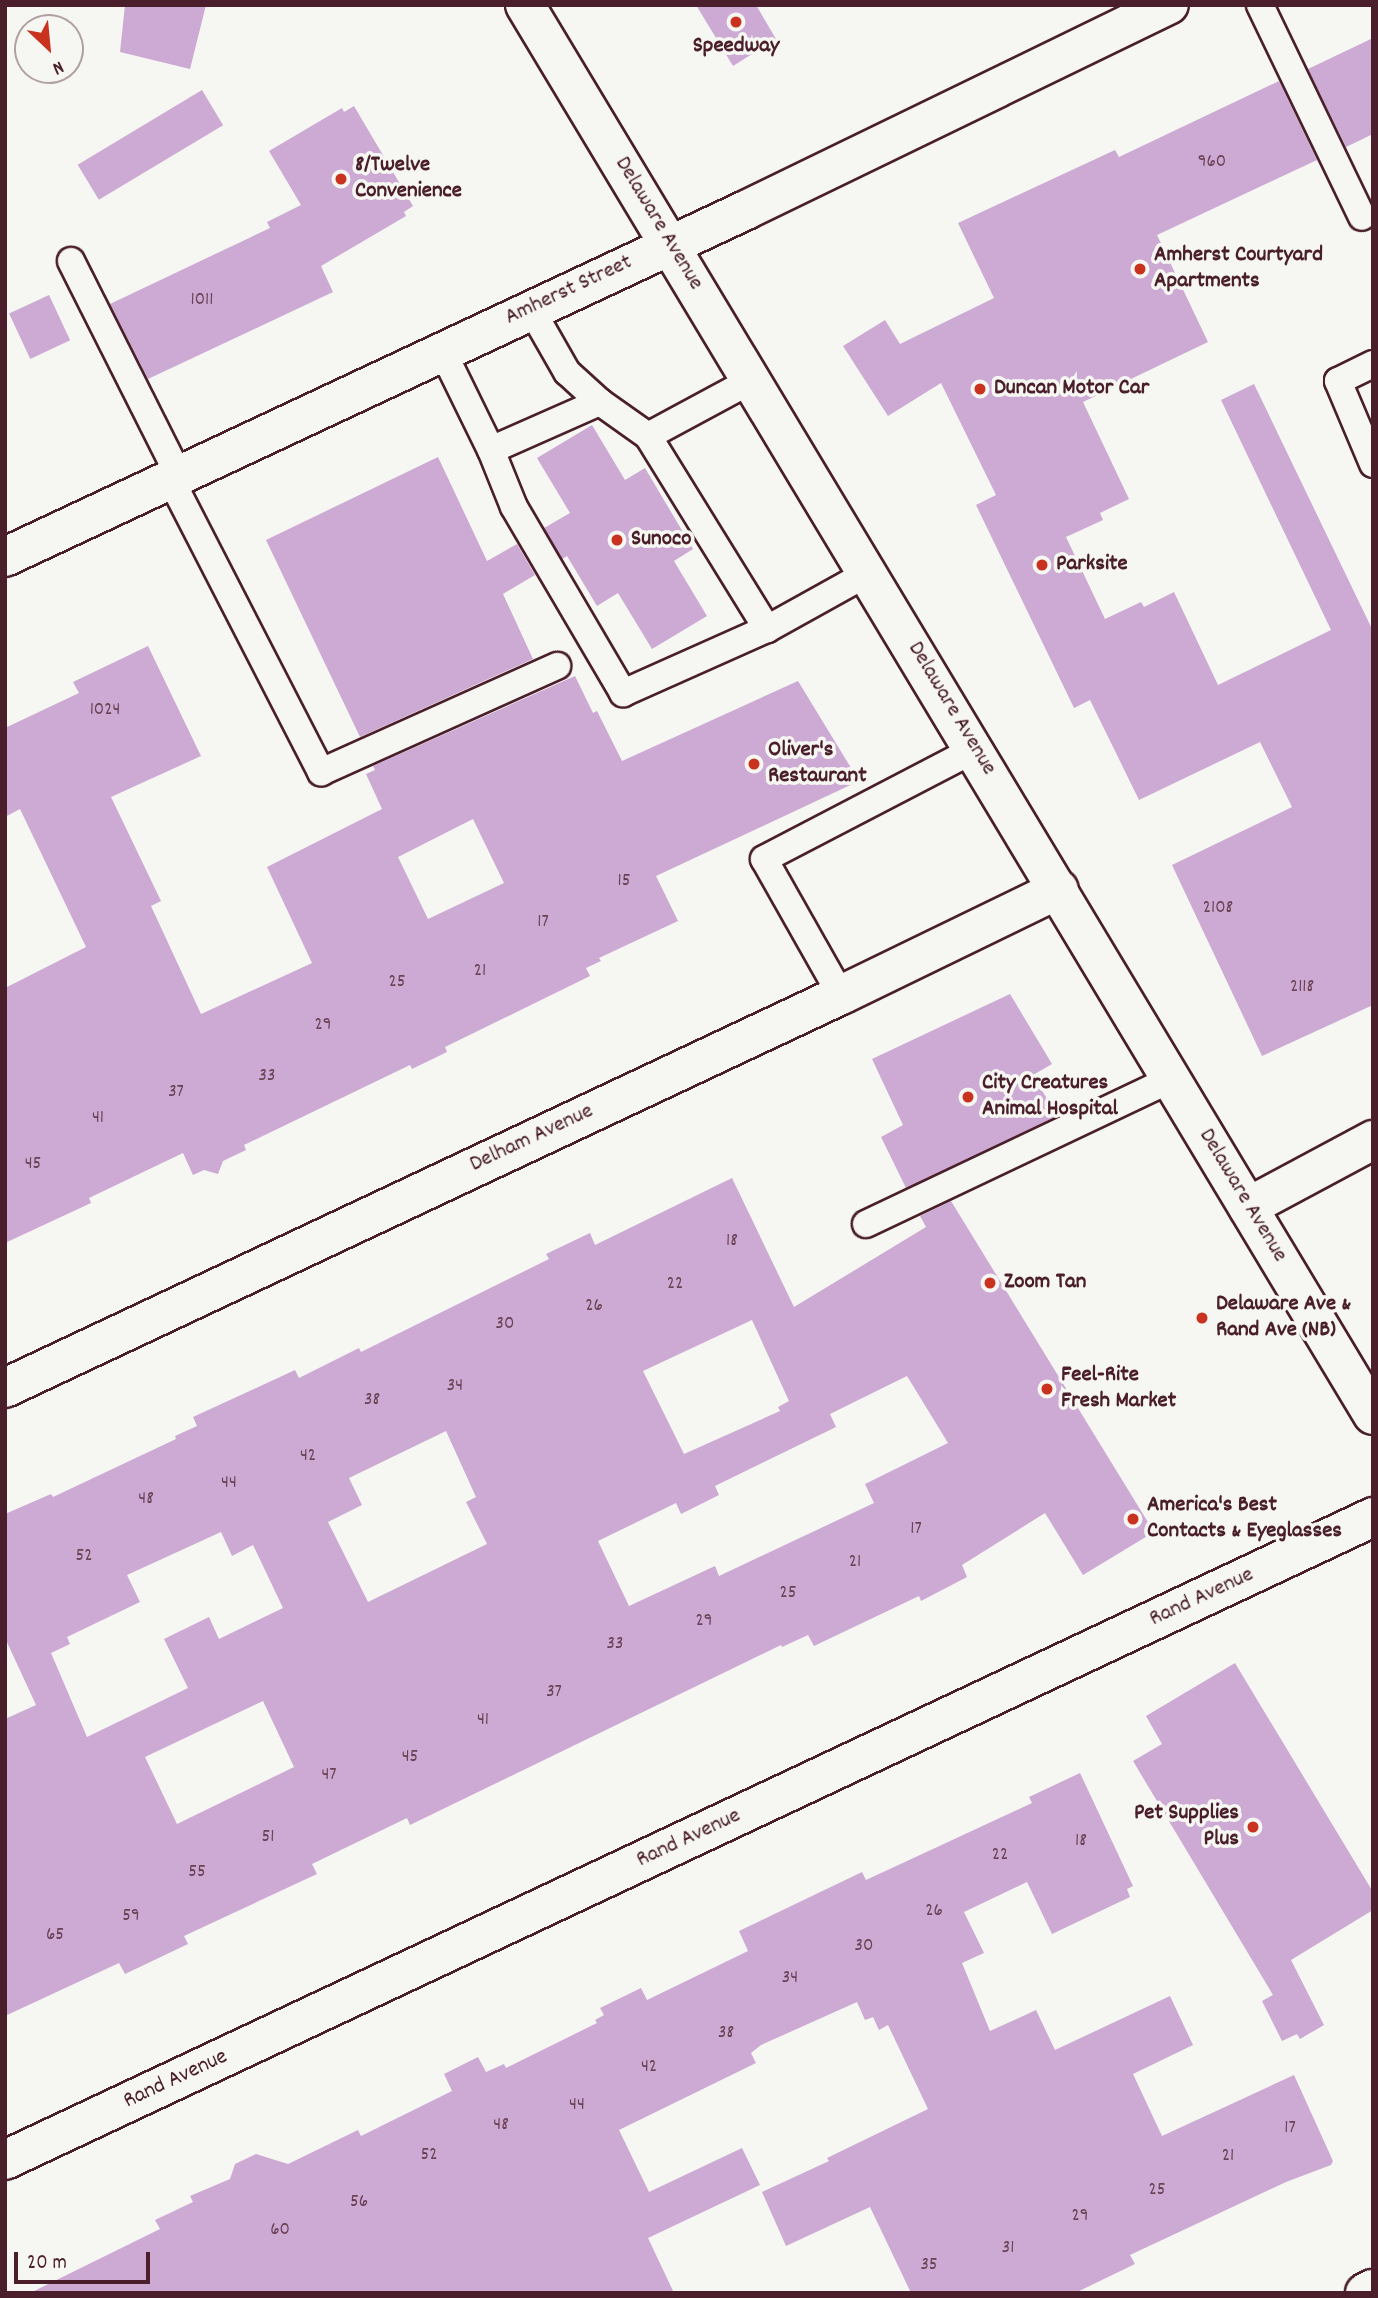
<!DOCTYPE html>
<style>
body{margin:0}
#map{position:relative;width:1378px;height:2298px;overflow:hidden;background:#f6f6f2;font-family:Dekko,sans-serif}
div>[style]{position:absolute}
.building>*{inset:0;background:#cdaad4;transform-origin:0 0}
.roads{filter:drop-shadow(2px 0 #4a1f2b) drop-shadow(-2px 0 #4a1f2b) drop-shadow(0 2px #4a1f2b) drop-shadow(0 -2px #4a1f2b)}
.service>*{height:26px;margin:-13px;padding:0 13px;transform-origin:13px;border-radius:13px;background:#f6f6f2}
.minor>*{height:38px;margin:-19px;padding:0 19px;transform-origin:19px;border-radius:19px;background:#f6f6f2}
.tertiary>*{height:38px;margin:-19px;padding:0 19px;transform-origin:19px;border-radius:19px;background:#f6f6f2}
.primary>*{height:38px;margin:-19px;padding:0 19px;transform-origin:19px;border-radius:19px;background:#f6f6f2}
.dots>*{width:19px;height:19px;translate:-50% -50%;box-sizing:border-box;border:4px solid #f6f6f2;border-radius:50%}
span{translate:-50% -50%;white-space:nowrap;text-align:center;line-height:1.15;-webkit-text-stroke:7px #f6f6f2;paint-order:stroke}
.number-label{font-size:19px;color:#6b4255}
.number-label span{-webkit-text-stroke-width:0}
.poi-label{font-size:23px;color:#4a1f2b;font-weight:700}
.left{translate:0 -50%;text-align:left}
.right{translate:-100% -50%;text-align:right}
.street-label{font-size:23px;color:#4a1f2b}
.frame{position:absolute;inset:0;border:7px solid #4a1f2b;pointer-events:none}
.north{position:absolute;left:14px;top:14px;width:70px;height:70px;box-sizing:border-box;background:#f6f6f2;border:2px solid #b1a0a2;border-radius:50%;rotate:154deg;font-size:19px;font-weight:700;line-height:28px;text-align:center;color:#4a1f2b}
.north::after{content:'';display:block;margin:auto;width:24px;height:32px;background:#c8321e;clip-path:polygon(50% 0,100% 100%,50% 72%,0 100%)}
.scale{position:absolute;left:14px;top:2252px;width:136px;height:32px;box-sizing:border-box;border:4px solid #4a1f2b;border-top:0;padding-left:9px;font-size:21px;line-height:24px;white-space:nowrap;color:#4a1f2b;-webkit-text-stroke:5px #f6f6f2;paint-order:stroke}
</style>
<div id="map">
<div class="building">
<div style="clip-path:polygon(125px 5px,206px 5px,190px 69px,120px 52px)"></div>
<div style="clip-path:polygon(696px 5px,756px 5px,776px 39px,733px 66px)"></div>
<div style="clip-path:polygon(1373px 38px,1373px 134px,1346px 147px,1308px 69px)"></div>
<div style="clip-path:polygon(1279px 81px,1317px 160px,1157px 235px,1208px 342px,1083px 402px,1129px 499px,1100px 513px,1103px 520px,1066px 537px,1105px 619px,1141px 602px,1144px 607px,1174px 592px,1218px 685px,1331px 630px,1221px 400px,1254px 384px,1373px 631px,1373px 1005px,1262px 1056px,1172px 865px,1292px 807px,1260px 742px,1139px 800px,1090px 700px,1074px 708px,976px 505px,996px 495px,941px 383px,888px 416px,843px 346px,885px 320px,900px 344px,994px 298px,958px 223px,1115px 150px,1119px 157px)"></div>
<div style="left:202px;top:90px;width:41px;height:145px;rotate:59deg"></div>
<div style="clip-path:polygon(354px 106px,413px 206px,404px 212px,406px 216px,321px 266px,333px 292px,148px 379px,110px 304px,270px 228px,267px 222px,301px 205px,269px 151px,342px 108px,344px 112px)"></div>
<div style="left:49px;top:295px;width:50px;height:44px;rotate:65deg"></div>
<div style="clip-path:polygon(592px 425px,625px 480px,645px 468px,693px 549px,674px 561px,707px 616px,652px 649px,618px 593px,597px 606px,567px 556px,562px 559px,544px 528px,570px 513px,537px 458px)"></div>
<div style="clip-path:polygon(438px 457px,487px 561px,517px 544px,535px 575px,503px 594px,533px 659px,360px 737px,266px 540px)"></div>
<div style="clip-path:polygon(evenodd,148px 646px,201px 756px,111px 797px,161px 901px,151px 906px,201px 1014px,312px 963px,267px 867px,382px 809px,366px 774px,375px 770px,373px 766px,575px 676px,593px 713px,597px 711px,622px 761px,798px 681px,859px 781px,656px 876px,678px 921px,599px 958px,601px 961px,586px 968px,590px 976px,445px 1047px,447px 1052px,412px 1069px,410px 1065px,244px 1145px,246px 1150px,223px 1161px,218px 1174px,204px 1170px,193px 1175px,183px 1153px,89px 1198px,91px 1203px,5px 1243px,5px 988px,86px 947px,20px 809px,5px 817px,5px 728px,79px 693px,73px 682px,148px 646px,473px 819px,504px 883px,428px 919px,398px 857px,473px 819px)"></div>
<div style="clip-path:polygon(1010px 994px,1052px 1064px,1033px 1075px,1057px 1116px,906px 1188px,881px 1137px,903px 1125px,872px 1059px)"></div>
<div style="clip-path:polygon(evenodd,732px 1178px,794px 1307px,926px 1227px,920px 1216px,951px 1201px,1154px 1532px,1083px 1575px,1045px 1513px,962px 1565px,967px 1577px,921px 1601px,919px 1596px,814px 1646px,808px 1635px,782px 1647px,781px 1645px,410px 1825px,407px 1818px,312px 1864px,317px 1874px,184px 1936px,188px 1944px,125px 1974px,119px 1963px,5px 2016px,5px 1719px,36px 1705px,5px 1638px,5px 1514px,51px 1494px,53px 1497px,176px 1439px,175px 1436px,197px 1426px,193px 1417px,295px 1370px,299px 1378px,359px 1348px,361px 1352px,549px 1259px,546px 1254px,590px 1233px,595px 1245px,732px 1178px,752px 1320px,789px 1401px,778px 1407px,780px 1411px,684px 1454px,643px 1371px,752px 1320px,732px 1178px,907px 1376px,948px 1443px,865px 1484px,874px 1503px,719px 1576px,715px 1566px,629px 1606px,598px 1541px,676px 1503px,681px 1514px,719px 1495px,715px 1486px,836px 1427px,830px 1414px,907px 1376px,732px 1178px,446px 1431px,476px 1497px,466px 1502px,487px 1544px,368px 1602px,328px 1522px,362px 1505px,349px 1478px,446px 1431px,732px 1178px,221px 1532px,232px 1556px,253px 1545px,283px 1608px,219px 1639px,209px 1617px,164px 1639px,188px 1688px,87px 1737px,51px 1653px,70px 1644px,67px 1637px,140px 1602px,127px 1575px,221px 1532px,732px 1178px,263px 1701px,294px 1767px,177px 1824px,145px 1757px,263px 1701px)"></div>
<div style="clip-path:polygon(1235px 1663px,1373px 1892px,1373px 1910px,1291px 1960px,1324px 2025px,1300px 2039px,1297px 2034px,1282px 2041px,1262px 2001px,1273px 1995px,1133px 1761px,1162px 1744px,1146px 1716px)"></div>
<div style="clip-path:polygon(1080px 1773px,1133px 1886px,1127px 1889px,1130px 1897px,1052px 1934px,1027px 1882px,964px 1912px,984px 1953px,962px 1963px,990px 2031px,1036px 2010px,1055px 2050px,1170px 1996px,1193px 2045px,1133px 2074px,1162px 2136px,1294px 2075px,1333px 2161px,1331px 2165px,1286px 2182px,1130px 2255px,1135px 2264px,1075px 2293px,911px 2293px,870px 2207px,786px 2246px,762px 2192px,829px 2161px,827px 2158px,928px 2109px,888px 2025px,879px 2030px,873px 2017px,865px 2020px,857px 2002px,761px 2045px,751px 2053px,756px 2063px,619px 2130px,649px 2192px,742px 2148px,760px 2185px,648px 2238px,674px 2293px,30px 2293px,160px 2229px,155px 2220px,193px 2202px,190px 2196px,230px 2179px,235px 2164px,256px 2154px,288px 2164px,358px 2130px,361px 2136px,452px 2091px,444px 2074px,478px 2057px,486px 2072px,504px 2064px,506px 2068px,597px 2023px,595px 2020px,604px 2015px,600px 2008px,641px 1988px,647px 2000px,748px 1951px,739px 1931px,862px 1872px,866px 1880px,935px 1848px,1032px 1803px,1029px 1797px)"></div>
</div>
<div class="roads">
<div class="service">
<div style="left:1260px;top:5px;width:235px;rotate:64.3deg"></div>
<div style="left:71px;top:261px;width:238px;rotate:63.3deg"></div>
<div style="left:531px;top:309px;width:73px;rotate:60.3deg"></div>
<div style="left:567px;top:372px;width:45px;rotate:42.3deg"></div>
<div style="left:600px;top:402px;width:59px;rotate:35.3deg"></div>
<div style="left:648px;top:436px;width:227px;rotate:58.3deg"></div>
<div style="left:442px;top:350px;width:111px;rotate:63.9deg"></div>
<div style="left:491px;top:450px;width:61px;rotate:68deg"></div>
<div style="left:514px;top:507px;width:216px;rotate:59.6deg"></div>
<div style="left:623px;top:693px;width:158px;rotate:-24deg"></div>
<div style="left:767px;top:629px;width:115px;rotate:-29deg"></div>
<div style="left:1373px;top:364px;width:39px;rotate:154deg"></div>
<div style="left:1338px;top:381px;width:90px;rotate:67.1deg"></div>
<div style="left:648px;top:436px;width:118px;rotate:-28.3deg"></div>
<div style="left:491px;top:450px;width:119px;rotate:-23.8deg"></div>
<div style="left:170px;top:478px;width:331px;rotate:62.8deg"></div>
<div style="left:321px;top:772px;width:259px;rotate:-24.2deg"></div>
<div style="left:841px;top:995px;width:156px;rotate:-119.5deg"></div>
<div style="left:764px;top:859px;width:238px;rotate:-27.5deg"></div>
<div style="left:866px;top:1224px;width:339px;rotate:-25.4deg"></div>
</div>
<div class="minor">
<div style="left:1248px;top:1207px;width:142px;rotate:-28.2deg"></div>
<div style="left:5px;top:1388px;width:924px;rotate:-25.18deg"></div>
<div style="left:841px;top:995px;width:242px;rotate:-25.9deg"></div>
<div style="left:5px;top:2160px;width:1512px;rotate:-25.17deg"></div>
<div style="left:1365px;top:2293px;width:9px;rotate:-27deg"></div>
</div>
<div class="tertiary">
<div style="left:5px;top:557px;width:818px;rotate:-25.09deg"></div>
<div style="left:746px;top:210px;width:470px;rotate:-25.9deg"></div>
</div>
<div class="primary">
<div style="left:525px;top:5px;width:1645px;rotate:58.98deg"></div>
</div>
</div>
<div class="dots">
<div style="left:736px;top:22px;background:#c8321e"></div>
<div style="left:341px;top:179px;background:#c8321e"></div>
<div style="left:1140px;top:269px;background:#c8321e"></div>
<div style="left:980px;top:389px;background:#c8321e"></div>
<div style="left:617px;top:540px;background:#c8321e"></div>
<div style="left:1042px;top:565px;background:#c8321e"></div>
<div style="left:754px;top:764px;background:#c8321e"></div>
<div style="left:968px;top:1097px;background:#c8321e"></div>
<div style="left:990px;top:1283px;background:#c8321e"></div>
<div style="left:1202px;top:1318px;background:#c8321e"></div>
<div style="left:1047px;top:1389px;background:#c8321e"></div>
<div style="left:1133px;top:1519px;background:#c8321e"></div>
<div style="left:1253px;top:1827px;background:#c8321e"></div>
</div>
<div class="number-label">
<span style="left:1212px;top:163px">960</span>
<span style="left:202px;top:301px">1011</span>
<span style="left:105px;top:711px">1024</span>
<span style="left:624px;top:882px">15</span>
<span style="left:1218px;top:909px">2108</span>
<span style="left:543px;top:923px">17</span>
<span style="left:480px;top:972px">21</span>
<span style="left:397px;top:983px">25</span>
<span style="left:1302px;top:988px">2118</span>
<span style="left:323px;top:1026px">29</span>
<span style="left:267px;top:1077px">33</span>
<span style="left:176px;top:1093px">37</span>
<span style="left:98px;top:1119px">41</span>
<span style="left:33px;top:1165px">45</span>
<span style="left:732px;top:1242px">18</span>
<span style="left:675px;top:1285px">22</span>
<span style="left:594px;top:1307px">26</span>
<span style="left:505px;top:1325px">30</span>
<span style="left:455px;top:1387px">34</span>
<span style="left:372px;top:1401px">38</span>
<span style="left:308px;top:1457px">42</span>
<span style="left:229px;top:1484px">44</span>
<span style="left:146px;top:1500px">48</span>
<span style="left:916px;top:1530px">17</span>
<span style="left:84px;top:1557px">52</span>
<span style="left:855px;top:1563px">21</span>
<span style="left:788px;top:1594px">25</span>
<span style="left:704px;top:1622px">29</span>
<span style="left:615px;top:1645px">33</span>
<span style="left:554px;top:1693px">37</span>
<span style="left:483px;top:1721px">41</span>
<span style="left:410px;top:1758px">45</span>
<span style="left:329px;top:1776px">47</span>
<span style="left:268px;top:1838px">51</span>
<span style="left:1081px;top:1842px">18</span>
<span style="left:1000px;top:1856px">22</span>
<span style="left:197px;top:1873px">55</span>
<span style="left:934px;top:1912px">26</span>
<span style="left:131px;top:1917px">59</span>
<span style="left:55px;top:1936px">65</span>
<span style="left:864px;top:1947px">30</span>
<span style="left:790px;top:1979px">34</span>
<span style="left:726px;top:2034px">38</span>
<span style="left:649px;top:2068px">42</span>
<span style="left:577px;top:2106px">44</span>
<span style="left:501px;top:2126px">48</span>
<span style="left:1290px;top:2129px">17</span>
<span style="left:429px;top:2156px">52</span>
<span style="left:1228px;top:2157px">21</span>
<span style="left:1157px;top:2191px">25</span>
<span style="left:359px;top:2203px">56</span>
<span style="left:1080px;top:2217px">29</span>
<span style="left:280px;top:2231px">60</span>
<span style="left:1008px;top:2249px">31</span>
<span style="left:929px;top:2266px">35</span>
</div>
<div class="poi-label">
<span style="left:736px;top:47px">Speedway</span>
<span class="left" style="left:355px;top:179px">8/Twelve<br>Convenience</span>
<span class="left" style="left:1154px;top:269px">Amherst Courtyard<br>Apartments</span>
<span class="left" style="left:994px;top:389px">Duncan Motor Car</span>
<span class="left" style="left:631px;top:540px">Sunoco</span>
<span class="left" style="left:1056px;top:565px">Parksite</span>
<span class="left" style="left:768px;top:764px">Oliver's<br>Restaurant</span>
<span class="left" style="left:982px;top:1097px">City Creatures<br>Animal Hospital</span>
<span class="left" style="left:1004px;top:1283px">Zoom Tan</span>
<span class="left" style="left:1216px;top:1318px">Delaware Ave &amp;<br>Rand Ave (NB)</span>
<span class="left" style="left:1061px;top:1389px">Feel-Rite<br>Fresh Market</span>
<span class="left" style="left:1147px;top:1519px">America's Best<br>Contacts &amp; Eyeglasses</span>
<span class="right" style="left:1239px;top:1827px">Pet Supplies<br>Plus</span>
</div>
<div class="street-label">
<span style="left:658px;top:224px;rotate:59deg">Delaware Avenue</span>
<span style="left:569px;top:291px;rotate:-25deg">Amherst Street</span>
<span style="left:951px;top:709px;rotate:59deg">Delaware Avenue</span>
<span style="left:532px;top:1139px;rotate:-25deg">Delham Avenue</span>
<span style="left:1242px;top:1196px;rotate:59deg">Delaware Avenue</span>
<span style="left:1202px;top:1598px;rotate:-25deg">Rand Avenue</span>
<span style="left:689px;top:1839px;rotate:-25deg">Rand Avenue</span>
<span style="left:176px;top:2080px;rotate:-25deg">Rand Avenue</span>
</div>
<div class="frame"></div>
<div class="north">N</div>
<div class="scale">20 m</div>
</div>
